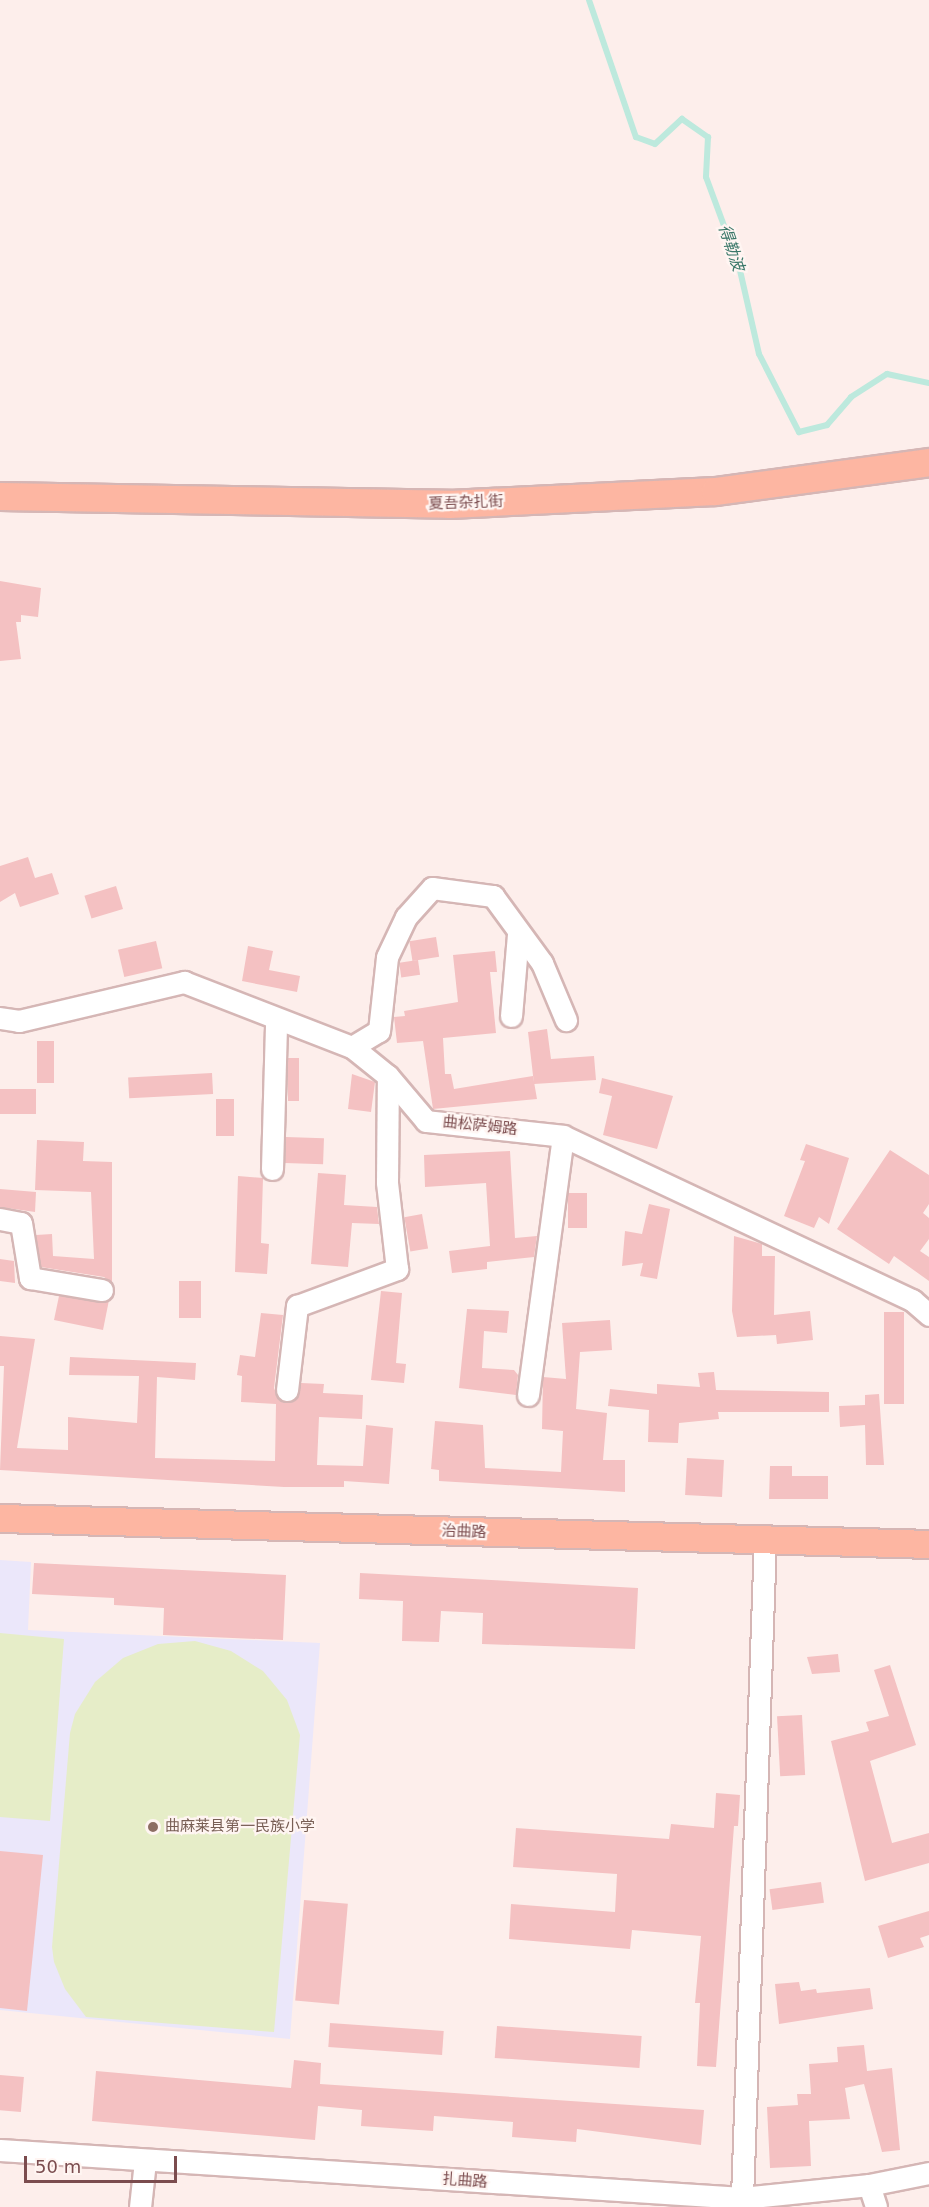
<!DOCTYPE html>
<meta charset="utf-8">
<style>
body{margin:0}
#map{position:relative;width:929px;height:2207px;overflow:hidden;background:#fdeeeb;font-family:"DejaVu Sans","Noto Sans SC",sans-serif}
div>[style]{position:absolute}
.education>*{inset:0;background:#ebe7fa}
.green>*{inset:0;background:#e6edc8}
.stream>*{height:6px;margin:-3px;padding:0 3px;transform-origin:3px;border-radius:3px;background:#bde9dd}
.building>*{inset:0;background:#f4c1c2;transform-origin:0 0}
.roads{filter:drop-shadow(2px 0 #d5b6b5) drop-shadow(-2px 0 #d5b6b5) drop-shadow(0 2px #d5b6b5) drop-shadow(0 -2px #d5b6b5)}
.minor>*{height:21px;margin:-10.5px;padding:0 10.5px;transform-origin:10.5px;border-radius:10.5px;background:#fff}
.major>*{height:27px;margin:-13.5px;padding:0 13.5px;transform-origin:13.5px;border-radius:13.5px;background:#fdb6a2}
.dots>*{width:16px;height:16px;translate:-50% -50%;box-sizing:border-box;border:3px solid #fff5f2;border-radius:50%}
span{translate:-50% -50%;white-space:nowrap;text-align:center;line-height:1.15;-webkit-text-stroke:4.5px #fff5f2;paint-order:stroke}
.street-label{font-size:15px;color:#7b4c4e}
.education-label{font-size:15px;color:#785e54}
.left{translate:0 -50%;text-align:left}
.water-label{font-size:16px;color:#3b7869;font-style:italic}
.scale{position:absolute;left:24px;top:2156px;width:153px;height:27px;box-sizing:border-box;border:3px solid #7b4c4e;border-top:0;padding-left:8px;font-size:18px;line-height:21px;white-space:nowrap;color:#7b4c4e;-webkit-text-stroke:4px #fff5f2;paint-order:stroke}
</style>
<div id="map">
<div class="education">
<div style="clip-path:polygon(0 1560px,31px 1562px,28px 1630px,320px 1643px,290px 2039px,0 2010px)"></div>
</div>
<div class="green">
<div style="clip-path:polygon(0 1633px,64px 1639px,50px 1821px,0 1817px)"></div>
<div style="clip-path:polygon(195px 1641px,231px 1651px,263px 1671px,287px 1700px,300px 1735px,274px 2032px,86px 2017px,65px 1989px,54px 1962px,52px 1947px,70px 1733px,75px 1714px,95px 1682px,123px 1658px,158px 1644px)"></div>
</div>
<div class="stream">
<div style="left:589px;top:0;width:145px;rotate:71.1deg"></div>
<div style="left:636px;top:137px;width:20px;rotate:20deg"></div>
<div style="left:655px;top:144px;width:37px;rotate:-43deg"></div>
<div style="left:682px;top:119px;width:32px;rotate:35deg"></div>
<div style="left:708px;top:137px;width:40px;rotate:92.9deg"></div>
<div style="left:706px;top:177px;width:95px;rotate:69.7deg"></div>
<div style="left:739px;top:266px;width:90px;rotate:77.2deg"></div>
<div style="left:759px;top:354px;width:88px;rotate:62.9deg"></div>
<div style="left:799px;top:432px;width:29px;rotate:-14deg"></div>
<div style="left:827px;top:425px;width:37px;rotate:-49deg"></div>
<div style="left:851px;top:397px;width:43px;rotate:-32.6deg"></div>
<div style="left:887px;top:374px;width:43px;rotate:12.1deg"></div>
</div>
<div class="building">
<div style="clip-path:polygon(0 581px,41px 588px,38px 617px,21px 615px,21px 622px,16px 622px,21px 659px,0 661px)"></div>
<div style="clip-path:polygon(28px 857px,35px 878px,52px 873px,59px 894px,20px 907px,15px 893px,0 902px,0 866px)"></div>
<div style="left:116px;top:886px;width:24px;height:33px;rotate:73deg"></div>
<div style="left:436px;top:937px;width:20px;height:27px;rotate:81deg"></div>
<div style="left:156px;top:941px;width:28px;height:39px;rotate:77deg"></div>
<div style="clip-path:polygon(248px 946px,273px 951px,269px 970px,300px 976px,297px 992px,242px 981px)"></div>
<div style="clip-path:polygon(495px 951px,497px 972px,490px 972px,496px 1033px,443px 1038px,445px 1074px,451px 1074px,454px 1089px,533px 1076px,537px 1099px,433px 1109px,423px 1041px,397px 1043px,394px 1017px,405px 1016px,404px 1011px,458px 1002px,453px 955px)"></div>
<div style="left:418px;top:960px;width:15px;height:19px;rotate:82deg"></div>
<div style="clip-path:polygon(547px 1029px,551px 1059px,594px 1056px,596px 1080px,534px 1084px,528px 1032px)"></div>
<div style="left:37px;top:1041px;width:17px;height:42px"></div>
<div style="left:288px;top:1058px;width:11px;height:43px"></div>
<div style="left:212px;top:1073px;width:21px;height:84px;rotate:87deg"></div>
<div style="clip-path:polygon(352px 1074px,375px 1082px,371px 1112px,348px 1109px)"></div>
<div style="clip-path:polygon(602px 1078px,673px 1096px,657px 1149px,603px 1135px,612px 1096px,599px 1093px)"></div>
<div style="left:0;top:1089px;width:36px;height:25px"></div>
<div style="left:216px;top:1099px;width:18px;height:37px"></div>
<div style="left:286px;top:1137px;width:38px;height:26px;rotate:2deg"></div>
<div style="clip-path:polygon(37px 1140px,84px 1142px,83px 1161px,112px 1162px,112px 1283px,104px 1277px,41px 1267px,36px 1235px,52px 1234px,53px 1256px,94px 1259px,91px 1192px,35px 1190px)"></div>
<div style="clip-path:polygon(806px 1144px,849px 1158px,829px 1224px,819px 1217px,814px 1228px,784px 1216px,805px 1161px,800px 1160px)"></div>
<div style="clip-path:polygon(890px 1150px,929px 1175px,929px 1204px,923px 1213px,929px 1218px,929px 1239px,920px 1251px,929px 1257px,929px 1281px,894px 1256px,889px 1264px,837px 1229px)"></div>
<div style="clip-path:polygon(510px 1151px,515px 1238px,537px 1236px,534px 1257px,487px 1262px,487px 1269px,452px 1273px,449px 1251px,490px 1246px,486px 1183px,425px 1187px,424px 1155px)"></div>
<div style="clip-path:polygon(318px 1173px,346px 1175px,344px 1205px,377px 1207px,379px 1224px,352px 1223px,348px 1267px,311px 1264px)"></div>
<div style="clip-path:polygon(238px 1176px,263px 1178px,261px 1243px,269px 1244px,267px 1274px,235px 1272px)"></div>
<div style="clip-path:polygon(0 1189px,36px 1192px,35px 1212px,0 1207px)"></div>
<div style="left:568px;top:1193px;width:19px;height:35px"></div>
<div style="clip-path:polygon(649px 1204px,670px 1209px,657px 1279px,640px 1276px,643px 1263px,622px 1266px,625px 1231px,642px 1234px)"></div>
<div style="left:422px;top:1214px;width:35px;height:18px;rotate:80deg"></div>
<div style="clip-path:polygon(734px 1236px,762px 1244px,762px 1256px,775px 1256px,774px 1315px,810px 1311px,813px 1340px,777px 1344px,776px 1335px,737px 1337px,732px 1311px)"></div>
<div style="clip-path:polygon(0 1259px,14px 1261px,15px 1283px,0 1281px)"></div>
<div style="left:179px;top:1281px;width:22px;height:37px"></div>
<div style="clip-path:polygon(381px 1291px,402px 1293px,396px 1363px,406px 1364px,404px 1383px,371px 1380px)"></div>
<div style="clip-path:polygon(59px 1296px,109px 1300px,103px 1330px,54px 1320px)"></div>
<div style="clip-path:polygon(467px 1309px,509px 1311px,507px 1333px,484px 1331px,482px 1368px,514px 1370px,518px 1375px,516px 1395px,459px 1388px)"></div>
<div style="left:884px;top:1312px;width:20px;height:92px"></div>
<div style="clip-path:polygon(261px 1313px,283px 1315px,274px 1388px,279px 1400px,293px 1401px,301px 1383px,324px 1384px,323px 1393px,363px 1395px,362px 1419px,319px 1417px,317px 1465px,363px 1466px,366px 1425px,393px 1428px,389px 1484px,344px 1481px,344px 1487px,284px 1487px,0 1470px,4px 1366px,0 1366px,0 1336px,35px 1339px,17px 1448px,68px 1450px,68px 1417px,137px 1423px,139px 1376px,69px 1375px,70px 1357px,196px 1363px,195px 1380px,157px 1377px,155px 1458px,275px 1461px,276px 1404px,241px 1402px,242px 1376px,237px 1375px,240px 1355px,255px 1357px)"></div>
<div style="clip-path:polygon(610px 1320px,612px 1350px,580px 1352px,576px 1409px,607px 1413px,603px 1460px,625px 1460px,625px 1492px,439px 1481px,439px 1470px,431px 1469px,435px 1421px,483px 1425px,485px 1468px,561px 1472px,563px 1431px,542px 1429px,543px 1377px,566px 1379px,562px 1323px)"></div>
<div style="clip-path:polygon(714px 1372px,716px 1390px,829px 1392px,829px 1412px,718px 1412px,719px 1419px,679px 1423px,678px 1443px,648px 1442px,649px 1410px,608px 1406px,610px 1389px,657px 1394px,657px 1384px,700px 1387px,698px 1373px)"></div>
<div style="clip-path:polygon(879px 1394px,884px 1465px,866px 1465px,865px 1425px,840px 1427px,839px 1406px,865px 1405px,865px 1395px)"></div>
<div style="left:687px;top:1458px;width:37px;height:37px;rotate:3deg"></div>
<div style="clip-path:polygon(770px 1466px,792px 1466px,792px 1476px,828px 1476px,828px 1499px,769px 1499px)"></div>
<div style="clip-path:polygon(34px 1563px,286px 1575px,283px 1640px,163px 1635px,164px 1608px,114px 1605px,114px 1598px,32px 1594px)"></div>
<div style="clip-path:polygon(360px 1573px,638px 1588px,635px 1649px,482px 1644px,483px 1613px,441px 1611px,439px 1642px,402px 1641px,403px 1601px,359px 1599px)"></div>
<div style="clip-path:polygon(838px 1654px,840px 1672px,812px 1674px,807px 1657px)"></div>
<div style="clip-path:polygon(890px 1665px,916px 1745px,870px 1761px,892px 1843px,929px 1833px,929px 1863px,865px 1881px,831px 1741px,869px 1731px,866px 1722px,889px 1716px,874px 1670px)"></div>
<div style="left:802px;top:1715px;width:60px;height:25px;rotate:87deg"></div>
<div style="clip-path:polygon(716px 1793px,740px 1795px,738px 1826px,734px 1826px,716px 2067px,697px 2066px,700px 2003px,695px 2003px,701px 1936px,632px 1930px,630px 1949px,509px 1939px,511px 1904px,615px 1912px,617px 1874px,513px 1867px,516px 1828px,669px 1839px,671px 1824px,714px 1828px)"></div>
<div style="clip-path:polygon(0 1851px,43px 1855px,27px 2011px,0 2008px)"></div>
<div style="left:821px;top:1882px;width:21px;height:52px;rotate:82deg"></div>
<div style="left:304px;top:1900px;width:44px;height:101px;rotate:5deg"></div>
<div style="clip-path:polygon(929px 1911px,929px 1935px,920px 1938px,924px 1947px,888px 1958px,878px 1926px)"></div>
<div style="clip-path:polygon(799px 1982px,801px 1991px,816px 1989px,817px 1993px,870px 1988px,873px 2009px,779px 2024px,775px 1984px)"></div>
<div style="left:330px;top:2023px;width:114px;height:24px;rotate:4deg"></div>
<div style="left:497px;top:2026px;width:145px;height:32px;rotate:4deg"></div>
<div style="clip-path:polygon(864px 2045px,867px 2071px,892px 2068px,900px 2150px,882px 2152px,864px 2084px,845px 2088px,850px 2119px,809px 2121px,811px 2166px,770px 2168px,767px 2107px,798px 2105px,797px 2094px,811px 2094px,809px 2064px,838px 2062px,837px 2047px)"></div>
<div style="clip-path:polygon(294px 2060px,321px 2063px,320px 2084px,704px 2110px,701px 2145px,577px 2129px,576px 2142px,512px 2137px,513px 2122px,434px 2116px,433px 2131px,361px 2126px,362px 2110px,318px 2106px,315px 2140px,92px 2121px,96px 2071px,291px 2088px)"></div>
<div style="left:0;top:2075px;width:24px;height:35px;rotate:5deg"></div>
</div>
<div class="roads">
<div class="minor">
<div style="left:511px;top:1016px;width:82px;rotate:-85.1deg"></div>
<div style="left:0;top:1018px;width:19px;rotate:9deg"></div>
<div style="left:19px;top:1021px;width:170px;rotate:-13.3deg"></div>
<div style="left:184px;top:982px;width:180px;rotate:21.2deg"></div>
<div style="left:352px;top:1047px;width:46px;rotate:38.9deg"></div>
<div style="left:388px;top:1076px;width:59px;rotate:49.8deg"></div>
<div style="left:426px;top:1121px;width:138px;rotate:6.2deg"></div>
<div style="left:563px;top:1136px;width:386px;rotate:25.2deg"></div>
<div style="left:912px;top:1300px;width:23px;rotate:41deg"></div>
<div style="left:352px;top:1047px;width:31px;rotate:-31deg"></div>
<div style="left:379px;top:1031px;width:74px;rotate:-83.8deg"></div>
<div style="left:387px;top:957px;width:44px;rotate:-64.6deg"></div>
<div style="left:406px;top:917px;width:39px;rotate:-48deg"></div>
<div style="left:432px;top:888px;width:62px;rotate:7.5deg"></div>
<div style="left:493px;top:896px;width:83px;rotate:53.8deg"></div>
<div style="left:542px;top:963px;width:62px;rotate:67.2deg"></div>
<div style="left:272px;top:1169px;width:146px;rotate:-88.4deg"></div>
<div style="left:0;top:1219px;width:21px;rotate:11deg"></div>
<div style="left:21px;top:1223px;width:56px;rotate:80.7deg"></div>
<div style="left:30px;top:1278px;width:73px;rotate:9.5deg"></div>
<div style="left:287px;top:1390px;width:85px;rotate:-83.2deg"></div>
<div style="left:297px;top:1306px;width:107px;rotate:-20.3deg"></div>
<div style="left:397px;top:1269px;width:88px;rotate:-96.6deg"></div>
<div style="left:387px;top:1182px;width:106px;rotate:-89.5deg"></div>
<div style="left:528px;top:1395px;width:261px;rotate:-82.3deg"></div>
<div style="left:0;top:2150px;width:744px;rotate:3.7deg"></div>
<div style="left:742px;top:2198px;width:128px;rotate:-5.8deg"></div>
<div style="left:869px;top:2185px;width:61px;rotate:-11.3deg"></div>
<div style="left:869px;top:2185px;width:23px;rotate:72deg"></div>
<div style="left:742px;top:2198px;width:657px;rotate:-88deg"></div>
<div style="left:140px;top:2207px;width:46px;rotate:-83.8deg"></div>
</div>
<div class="major">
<div style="left:0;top:496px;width:449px;rotate:1deg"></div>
<div style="left:449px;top:504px;width:266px;rotate:-2.8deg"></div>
<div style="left:715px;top:491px;width:216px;rotate:-7.7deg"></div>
<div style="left:0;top:1518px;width:929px;rotate:1.6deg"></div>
</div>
</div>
<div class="dots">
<div style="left:153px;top:1827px;background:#8d6e63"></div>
</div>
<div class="street-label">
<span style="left:466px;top:503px;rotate:-2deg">夏吾杂扎街</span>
<span style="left:480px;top:1126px;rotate:6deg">曲松萨姆路</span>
<span style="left:464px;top:1532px;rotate:2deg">治曲路</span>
<span style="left:465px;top:2181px;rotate:4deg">扎曲路</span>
</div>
<div class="education-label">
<span class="left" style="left:165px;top:1827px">曲麻莱县第一民族小学</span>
</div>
<div class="water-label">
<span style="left:731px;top:248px;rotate:71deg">得勒波</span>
</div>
<div class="scale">50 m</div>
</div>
